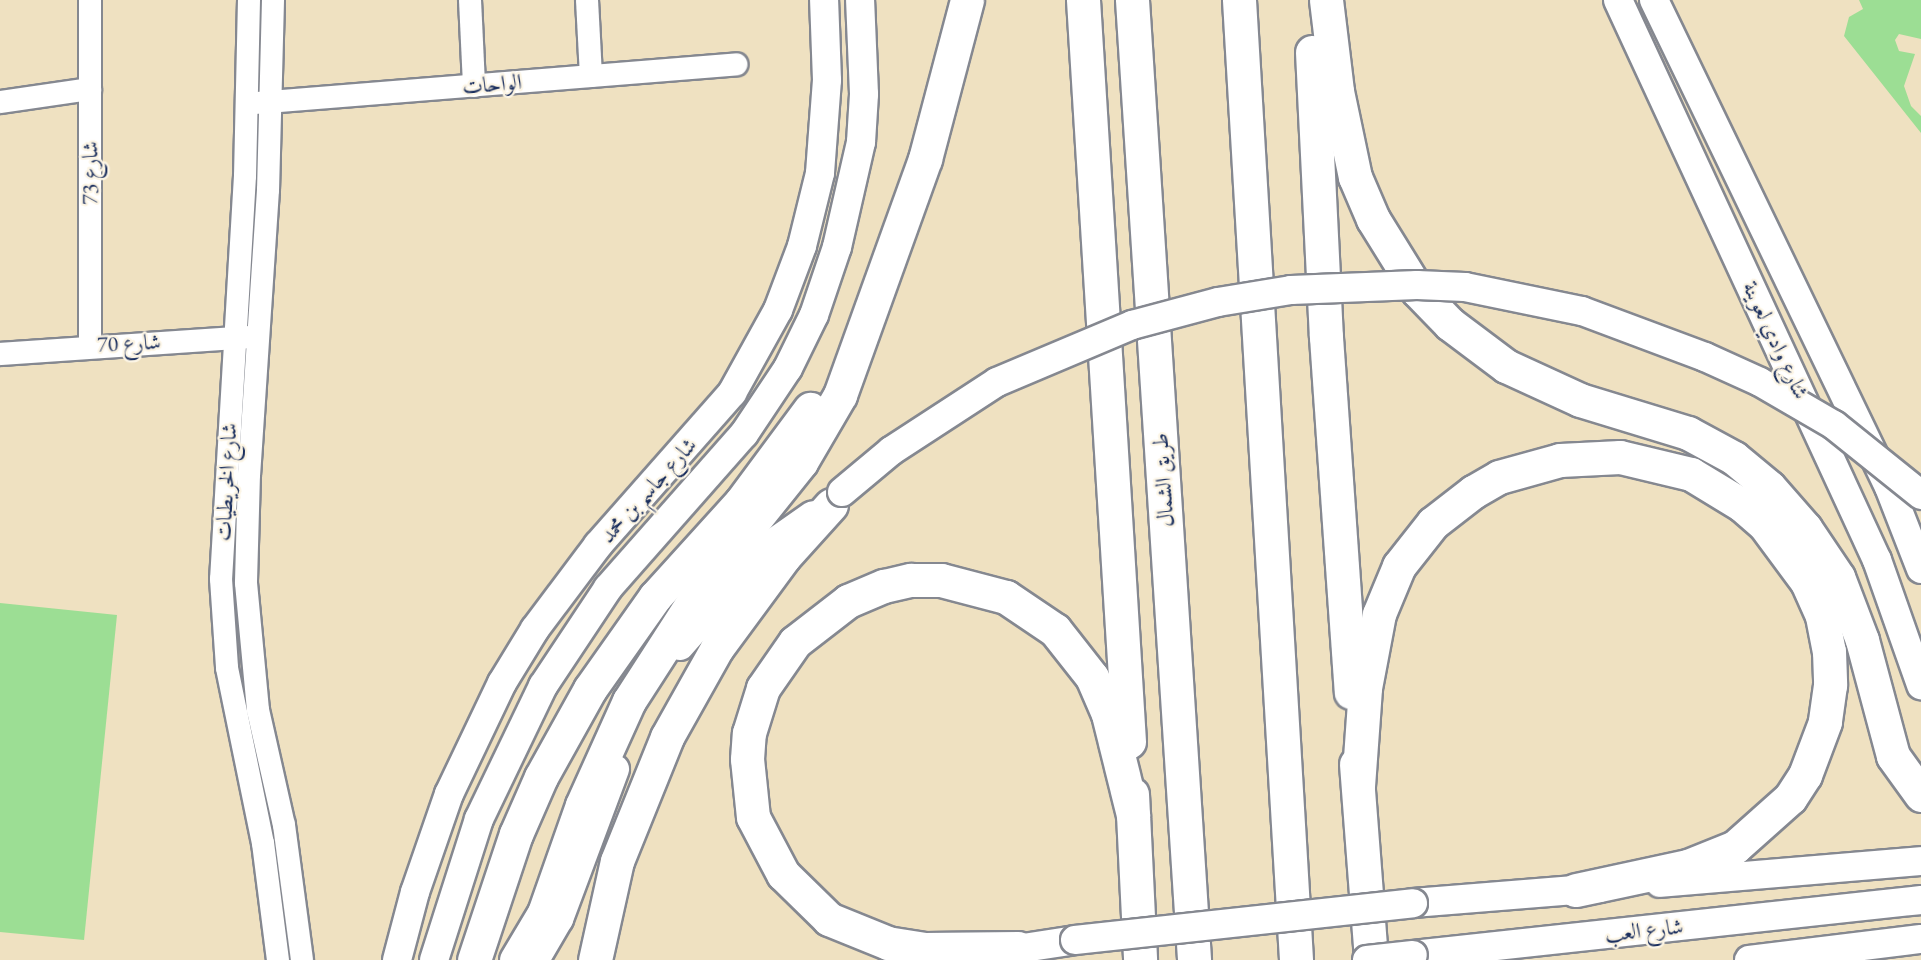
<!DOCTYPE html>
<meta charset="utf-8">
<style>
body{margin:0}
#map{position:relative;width:1921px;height:960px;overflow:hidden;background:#efe1c1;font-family:"EB Garamond",Amiri,serif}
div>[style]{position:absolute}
.green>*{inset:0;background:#9cde94}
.roads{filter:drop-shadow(2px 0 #858890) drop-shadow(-2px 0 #858890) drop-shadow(0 2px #858890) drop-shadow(0 -2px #858890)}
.minor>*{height:22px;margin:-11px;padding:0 11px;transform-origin:11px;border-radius:11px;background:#fff}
.major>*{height:28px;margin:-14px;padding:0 14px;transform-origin:14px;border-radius:14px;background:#fff}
.highway>*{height:33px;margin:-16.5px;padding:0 16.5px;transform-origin:16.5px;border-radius:16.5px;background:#fff}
.bridges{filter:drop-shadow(2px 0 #858890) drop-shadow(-2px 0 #858890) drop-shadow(0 2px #858890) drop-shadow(0 -2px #858890)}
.major-bridge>*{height:28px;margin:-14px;padding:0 14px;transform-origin:14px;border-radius:14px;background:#fff}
span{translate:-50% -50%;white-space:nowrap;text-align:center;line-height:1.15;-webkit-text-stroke:4.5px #fcf5e5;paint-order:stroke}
.street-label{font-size:22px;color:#1b2f5e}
</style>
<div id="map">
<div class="green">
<div style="clip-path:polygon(1859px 0,1921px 0,1921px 39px,1899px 34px,1895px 40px,1899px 51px,1915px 54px,1904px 86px,1911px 106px,1921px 116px,1921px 133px,1844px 36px,1849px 17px,1863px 9px)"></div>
<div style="clip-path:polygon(0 603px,117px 615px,84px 940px,0 932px)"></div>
</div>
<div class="roads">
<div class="minor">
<div style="left:249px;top:0;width:176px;rotate:91.3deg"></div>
<div style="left:245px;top:176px;width:404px;rotate:93.4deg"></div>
<div style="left:221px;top:579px;width:89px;rotate:86.1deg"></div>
<div style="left:227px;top:668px;width:179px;rotate:78.4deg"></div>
<div style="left:263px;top:843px;width:118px;rotate:82.7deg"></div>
<div style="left:273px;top:0;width:190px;rotate:91.5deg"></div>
<div style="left:268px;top:190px;width:285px;rotate:93.8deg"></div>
<div style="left:249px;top:474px;width:109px;rotate:91.6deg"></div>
<div style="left:246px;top:583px;width:128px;rotate:84.6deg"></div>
<div style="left:258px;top:710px;width:118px;rotate:77.3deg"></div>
<div style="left:284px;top:825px;width:136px;rotate:82.4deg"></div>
<div style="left:470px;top:0;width:86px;rotate:87.3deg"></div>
<div style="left:587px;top:0;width:76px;rotate:87deg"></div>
<div style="left:0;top:102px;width:91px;rotate:-8.2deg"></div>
<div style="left:256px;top:103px;width:482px;rotate:-4.6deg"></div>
<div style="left:90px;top:346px;width:346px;rotate:-90deg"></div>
<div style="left:0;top:354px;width:251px;rotate:-3.9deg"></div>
</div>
<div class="major">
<div style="left:1618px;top:0;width:617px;rotate:65.18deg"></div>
<div style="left:1877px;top:560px;width:133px;rotate:70.6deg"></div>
<div style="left:1654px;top:0;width:541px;rotate:64.24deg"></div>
<div style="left:1889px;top:487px;width:88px;rotate:68.7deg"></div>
<div style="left:680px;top:646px;width:130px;rotate:-48.7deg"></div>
<div style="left:766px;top:548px;width:57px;rotate:-35.1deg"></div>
<div style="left:1660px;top:883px;width:262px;rotate:-4.8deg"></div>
<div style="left:1413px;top:903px;width:187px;rotate:-4.6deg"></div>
<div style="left:997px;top:952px;width:79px;rotate:-8.7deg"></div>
<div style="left:1413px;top:955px;width:511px;rotate:-6.18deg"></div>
<div style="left:397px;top:960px;width:70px;rotate:-75.2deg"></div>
<div style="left:415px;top:892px;width:104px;rotate:-70.9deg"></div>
<div style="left:449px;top:794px;width:123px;rotate:-64.5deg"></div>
<div style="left:502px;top:683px;width:63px;rotate:-58.6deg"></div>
<div style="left:535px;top:629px;width:105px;rotate:-53.1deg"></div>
<div style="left:598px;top:545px;width:203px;rotate:-48.6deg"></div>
<div style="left:732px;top:393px;width:95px;rotate:-61deg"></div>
<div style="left:778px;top:310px;width:68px;rotate:-69.4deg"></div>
<div style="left:802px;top:246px;width:75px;rotate:-76.1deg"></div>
<div style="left:820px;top:173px;width:93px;rotate:-85.7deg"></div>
<div style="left:827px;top:80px;width:80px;rotate:-92.1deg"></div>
<div style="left:434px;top:960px;width:148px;rotate:-72.3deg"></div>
<div style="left:479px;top:819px;width:148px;rotate:-64.3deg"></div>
<div style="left:543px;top:686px;width:118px;rotate:-56.4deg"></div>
<div style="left:608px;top:588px;width:205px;rotate:-48.6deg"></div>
<div style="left:744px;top:434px;width:79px;rotate:-56.3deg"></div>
<div style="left:788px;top:368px;width:59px;rotate:-63.9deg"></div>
<div style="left:814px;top:315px;width:72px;rotate:-71.3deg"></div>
<div style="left:837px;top:247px;width:108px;rotate:-77.1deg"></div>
<div style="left:861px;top:142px;width:48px;rotate:-86.4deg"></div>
<div style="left:864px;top:94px;width:94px;rotate:-92.4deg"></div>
<div style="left:535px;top:960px;width:48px;rotate:-59.7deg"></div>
<div style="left:559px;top:919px;width:160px;rotate:-69.5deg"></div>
<div style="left:1749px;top:960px;width:173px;rotate:-7deg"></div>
</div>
<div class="highway">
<div style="left:1083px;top:0;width:743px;rotate:86.45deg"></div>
<div style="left:1132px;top:0;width:962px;rotate:86.3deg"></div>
<div style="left:1239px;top:0;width:962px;rotate:86.6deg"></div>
<div style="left:1326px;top:0;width:92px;rotate:83.1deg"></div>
<div style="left:1337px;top:91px;width:88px;rotate:78.2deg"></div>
<div style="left:1355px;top:177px;width:46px;rotate:66.8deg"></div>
<div style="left:1373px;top:219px;width:84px;rotate:58.2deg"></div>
<div style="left:1417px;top:290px;width:47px;rotate:45.9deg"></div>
<div style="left:1450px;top:324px;width:70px;rotate:36.9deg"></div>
<div style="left:1506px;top:366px;width:81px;rotate:24.7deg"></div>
<div style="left:1580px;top:400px;width:113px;rotate:17deg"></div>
<div style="left:1688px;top:433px;width:52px;rotate:28.5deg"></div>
<div style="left:1734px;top:458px;width:45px;rotate:39.6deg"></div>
<div style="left:1769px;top:487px;width:55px;rotate:48.7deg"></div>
<div style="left:1805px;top:528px;width:59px;rotate:56deg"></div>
<div style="left:1838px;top:577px;width:67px;rotate:69.1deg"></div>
<div style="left:1862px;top:640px;width:120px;rotate:75deg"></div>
<div style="left:1893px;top:756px;width:48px;rotate:54.3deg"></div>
<div style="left:1312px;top:52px;width:285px;rotate:87.2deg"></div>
<div style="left:1326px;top:337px;width:356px;rotate:86deg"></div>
<div style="left:1356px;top:764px;width:197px;rotate:85.6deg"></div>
<div style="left:1358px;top:786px;width:98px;rotate:-85.9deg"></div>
<div style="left:1365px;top:688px;width:75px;rotate:-79.3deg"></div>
<div style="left:1379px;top:614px;width:52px;rotate:-67.4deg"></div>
<div style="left:1399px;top:566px;width:55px;rotate:-51.7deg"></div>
<div style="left:1433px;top:523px;width:51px;rotate:-37.8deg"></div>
<div style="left:1473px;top:492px;width:30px;rotate:-30deg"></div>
<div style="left:1499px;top:477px;width:63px;rotate:-15.6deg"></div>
<div style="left:1560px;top:460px;width:60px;rotate:-2.9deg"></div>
<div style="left:1620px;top:457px;width:73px;rotate:13.5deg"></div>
<div style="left:1691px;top:474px;width:60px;rotate:31.3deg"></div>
<div style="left:1742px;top:505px;width:29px;rotate:41deg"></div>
<div style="left:1764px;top:524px;width:72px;rotate:53.4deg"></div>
<div style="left:1807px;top:582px;width:37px;rotate:66deg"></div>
<div style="left:1822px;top:616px;width:36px;rotate:79deg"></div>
<div style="left:1829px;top:651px;width:34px;rotate:88deg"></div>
<div style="left:1830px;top:685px;width:37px;rotate:98deg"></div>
<div style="left:1825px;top:722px;width:57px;rotate:110.7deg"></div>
<div style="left:1805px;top:775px;width:27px;rotate:123deg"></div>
<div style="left:1790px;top:798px;width:74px;rotate:138.3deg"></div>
<div style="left:1735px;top:847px;width:51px;rotate:158deg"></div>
<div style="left:1688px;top:866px;width:115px;rotate:167.9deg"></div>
<div style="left:1132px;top:794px;width:166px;rotate:87.2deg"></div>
<div style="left:1018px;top:948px;width:93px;rotate:179.4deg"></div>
<div style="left:925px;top:949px;width:37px;rotate:-171deg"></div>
<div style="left:888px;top:943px;width:64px;rotate:-157.9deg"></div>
<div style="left:829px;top:919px;width:64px;rotate:-135.6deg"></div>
<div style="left:783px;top:874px;width:64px;rotate:-117.8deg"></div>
<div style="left:753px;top:817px;width:58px;rotate:-95.9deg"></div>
<div style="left:747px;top:759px;width:26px;rotate:-86deg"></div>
<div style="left:749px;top:733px;width:47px;rotate:-72.7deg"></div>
<div style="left:763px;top:688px;width:56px;rotate:-55.2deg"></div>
<div style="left:795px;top:642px;width:67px;rotate:-37.7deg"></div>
<div style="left:848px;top:601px;width:39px;rotate:-23deg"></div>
<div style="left:884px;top:586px;width:28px;rotate:-13deg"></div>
<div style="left:911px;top:580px;width:30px"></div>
<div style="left:941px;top:580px;width:67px;rotate:14.7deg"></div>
<div style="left:1006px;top:597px;width:59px;rotate:34deg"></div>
<div style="left:1055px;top:630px;width:60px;rotate:51.8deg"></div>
<div style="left:1092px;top:677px;width:40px;rotate:66.6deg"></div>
<div style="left:1108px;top:714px;width:104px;rotate:76.1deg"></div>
<div style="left:474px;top:960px;width:133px;rotate:-71.6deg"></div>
<div style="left:516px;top:834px;width:62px;rotate:-66.3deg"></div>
<div style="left:541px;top:777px;width:101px;rotate:-60.9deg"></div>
<div style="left:590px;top:689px;width:113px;rotate:-54.8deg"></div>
<div style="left:655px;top:597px;width:128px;rotate:-47.8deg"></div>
<div style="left:741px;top:502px;width:116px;rotate:-53.4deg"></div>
<div style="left:516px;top:960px;width:55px;rotate:-59.2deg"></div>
<div style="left:544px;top:913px;width:114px;rotate:-70.6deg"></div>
<div style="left:582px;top:805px;width:114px;rotate:-65.7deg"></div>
<div style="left:629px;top:701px;width:148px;rotate:-57.2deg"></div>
<div style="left:709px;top:577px;width:147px;rotate:-51.3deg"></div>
<div style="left:801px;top:462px;width:78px;rotate:-59.8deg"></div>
<div style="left:840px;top:395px;width:251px;rotate:-70.2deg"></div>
<div style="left:925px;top:159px;width:164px;rotate:-75.2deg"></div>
<div style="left:595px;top:960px;width:101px;rotate:-77.5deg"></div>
<div style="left:617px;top:861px;width:134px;rotate:-68deg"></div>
<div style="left:667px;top:737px;width:102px;rotate:-60.7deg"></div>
<div style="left:717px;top:648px;width:113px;rotate:-53.6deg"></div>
<div style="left:784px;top:557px;width:70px;rotate:-47.9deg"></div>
</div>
</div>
<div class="bridges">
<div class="major-bridge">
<div style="left:842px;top:492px;width:64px;rotate:-39.9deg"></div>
<div style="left:891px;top:451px;width:126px;rotate:-33.1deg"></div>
<div style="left:997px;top:382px;width:147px;rotate:-22.9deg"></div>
<div style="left:1132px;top:325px;width:89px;rotate:-15deg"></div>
<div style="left:1218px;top:302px;width:74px;rotate:-9.3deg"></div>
<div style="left:1291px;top:290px;width:126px;rotate:-2.3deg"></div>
<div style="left:1417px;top:285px;width:48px;rotate:2.4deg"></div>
<div style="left:1465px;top:287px;width:119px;rotate:11.6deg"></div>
<div style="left:1582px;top:311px;width:131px;rotate:20.5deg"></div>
<div style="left:1705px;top:357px;width:60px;rotate:24.4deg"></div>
<div style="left:1760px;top:382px;width:86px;rotate:30.2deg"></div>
<div style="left:1834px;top:425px;width:112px;rotate:38.8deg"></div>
<div style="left:1075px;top:940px;width:340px;rotate:-6.2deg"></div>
<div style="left:1367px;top:960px;width:46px;rotate:-6.2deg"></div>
</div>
</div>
<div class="street-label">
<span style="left:492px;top:84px;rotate:-5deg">الواحات</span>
<span style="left:90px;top:173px;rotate:-90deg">شارع 73</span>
<span style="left:1776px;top:340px;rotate:65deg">شارع وادي لعوينة</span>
<span style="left:129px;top:343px;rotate:-3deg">شارع 70</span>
<span style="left:1163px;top:480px;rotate:-94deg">طريق الشمال</span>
<span style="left:226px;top:482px;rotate:-87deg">شارع الخريطيات</span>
<span style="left:648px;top:490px;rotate:-48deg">شارع جاسم بن محمد</span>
<span style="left:1644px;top:930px;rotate:-6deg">شارع العب</span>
</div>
</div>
